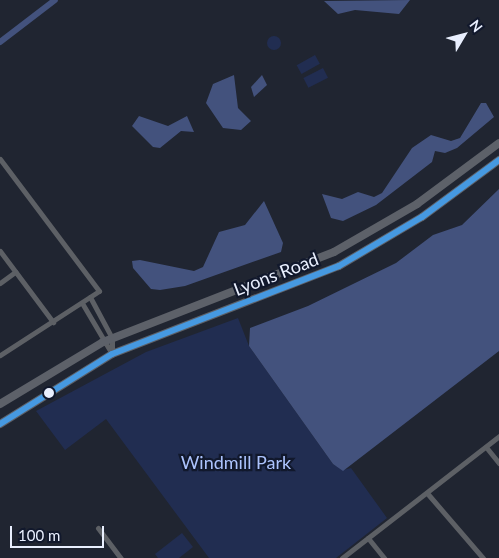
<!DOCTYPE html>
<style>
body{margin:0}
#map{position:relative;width:499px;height:558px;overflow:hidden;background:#202531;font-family:Lato,sans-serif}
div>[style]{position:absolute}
.green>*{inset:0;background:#212d51;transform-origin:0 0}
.round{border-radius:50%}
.water>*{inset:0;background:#43527d}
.canal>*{height:6px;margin:-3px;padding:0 3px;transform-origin:3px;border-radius:3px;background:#43527d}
.street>*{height:5px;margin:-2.5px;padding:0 2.5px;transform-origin:2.5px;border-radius:2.5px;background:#5d6065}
.primary>*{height:8px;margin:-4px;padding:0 4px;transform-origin:4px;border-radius:4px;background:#5d6169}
.bus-1>*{height:6px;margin:-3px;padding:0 3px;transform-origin:3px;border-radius:3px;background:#4699e1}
.dots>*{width:14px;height:14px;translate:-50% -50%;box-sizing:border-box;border:2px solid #11182c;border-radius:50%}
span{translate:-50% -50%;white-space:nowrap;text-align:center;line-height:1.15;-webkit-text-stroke:4.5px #11182c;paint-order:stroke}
.street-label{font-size:18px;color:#e9effe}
.park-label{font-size:18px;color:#acc3fd}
.north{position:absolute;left:439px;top:10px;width:50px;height:50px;-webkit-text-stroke:4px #11182c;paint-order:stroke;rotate:53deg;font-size:14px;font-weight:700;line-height:20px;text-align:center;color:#e9effe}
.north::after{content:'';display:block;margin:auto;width:18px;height:22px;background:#e9effe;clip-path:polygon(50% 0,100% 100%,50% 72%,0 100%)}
.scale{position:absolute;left:10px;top:526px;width:94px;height:22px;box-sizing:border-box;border:2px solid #e9effe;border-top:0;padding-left:6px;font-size:15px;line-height:18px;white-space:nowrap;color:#e9effe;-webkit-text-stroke:4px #11182c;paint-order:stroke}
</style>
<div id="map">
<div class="green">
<div class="round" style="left:267px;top:36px;width:14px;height:14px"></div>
<div style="left:315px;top:55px;width:10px;height:21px;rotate:61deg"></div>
<div style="left:323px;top:68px;width:11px;height:22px;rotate:63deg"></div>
<div style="clip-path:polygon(238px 318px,249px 346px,333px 464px,343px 470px,351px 468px,387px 518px,336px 558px,209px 558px,106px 419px,65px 450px,36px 411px,146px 352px)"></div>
<div style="clip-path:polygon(182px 533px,193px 547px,179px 558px,158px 558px,155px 554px)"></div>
</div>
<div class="water">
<div style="clip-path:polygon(410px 0,399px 14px,355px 10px,338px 14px,324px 1px)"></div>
<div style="clip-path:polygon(234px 75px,238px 108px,251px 121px,241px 130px,223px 128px,206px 103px,213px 84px)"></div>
<div style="clip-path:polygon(262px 75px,267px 85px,254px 97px,251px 87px)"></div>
<div style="clip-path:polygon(481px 103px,486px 103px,494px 117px,457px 148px,445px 153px,435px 151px,432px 162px,376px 205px,343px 221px,331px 218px,322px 194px,342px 199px,358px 192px,374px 197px,382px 193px,412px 148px,431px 135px,451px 141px,460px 138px)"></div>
<div style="clip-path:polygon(139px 116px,168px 126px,187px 116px,194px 132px,181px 131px,160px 148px,153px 147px,132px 126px)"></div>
<div style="clip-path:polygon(499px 189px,499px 351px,343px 471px,333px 464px,249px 346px,250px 328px,308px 306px,396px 263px,433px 235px,462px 225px)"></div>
<div style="clip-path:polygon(264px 201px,283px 243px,281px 252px,185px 286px,160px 290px,151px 289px,133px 268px,132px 261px,140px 260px,194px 271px,203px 267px,219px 232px,245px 225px)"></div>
</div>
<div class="canal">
<div style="left:0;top:42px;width:69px;rotate:-37.4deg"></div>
</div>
<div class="street">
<div style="left:0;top:159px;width:165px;rotate:53.1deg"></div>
<div style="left:99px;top:291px;width:118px;rotate:147.1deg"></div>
<div style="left:0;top:251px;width:89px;rotate:53.3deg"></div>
<div style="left:0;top:283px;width:19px;rotate:-36deg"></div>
<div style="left:90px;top:297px;width:47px;rotate:61.8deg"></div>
<div style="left:112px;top:338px;width:16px;rotate:90deg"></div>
<div style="left:82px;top:303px;width:59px;rotate:59.5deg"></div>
<div style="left:486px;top:447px;width:21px;rotate:51deg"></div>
<div style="left:427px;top:493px;width:86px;rotate:49.3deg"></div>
<div style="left:98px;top:528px;width:38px;rotate:53deg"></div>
<div style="left:368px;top:538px;width:26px;rotate:51deg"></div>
<div style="left:342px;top:558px;width:199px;rotate:-37.8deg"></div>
</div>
<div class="primary">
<div style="left:0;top:404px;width:120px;rotate:-31deg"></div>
<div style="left:103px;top:342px;width:248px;rotate:-21.3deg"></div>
<div style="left:334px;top:252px;width:96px;rotate:-30deg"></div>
<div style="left:417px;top:204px;width:102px;rotate:-36.6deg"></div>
<div style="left:0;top:424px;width:132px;rotate:-32deg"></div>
<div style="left:112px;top:354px;width:243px;rotate:-21.2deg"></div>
<div style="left:339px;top:266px;width:96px;rotate:-30.6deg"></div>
<div style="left:422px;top:217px;width:96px;rotate:-36.5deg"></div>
</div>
<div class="bus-1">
<div style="left:0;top:424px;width:132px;rotate:-32deg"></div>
<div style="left:112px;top:354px;width:243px;rotate:-21.2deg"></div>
<div style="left:339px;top:266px;width:96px;rotate:-30.6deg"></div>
<div style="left:422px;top:217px;width:96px;rotate:-36.5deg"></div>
</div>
<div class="dots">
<div style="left:49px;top:393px;background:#e9effe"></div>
</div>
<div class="street-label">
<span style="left:276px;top:274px;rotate:-21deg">Lyons Road</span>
</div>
<div class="park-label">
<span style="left:236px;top:462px">Windmill Park</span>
</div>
<div class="north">N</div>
<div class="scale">100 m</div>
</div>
